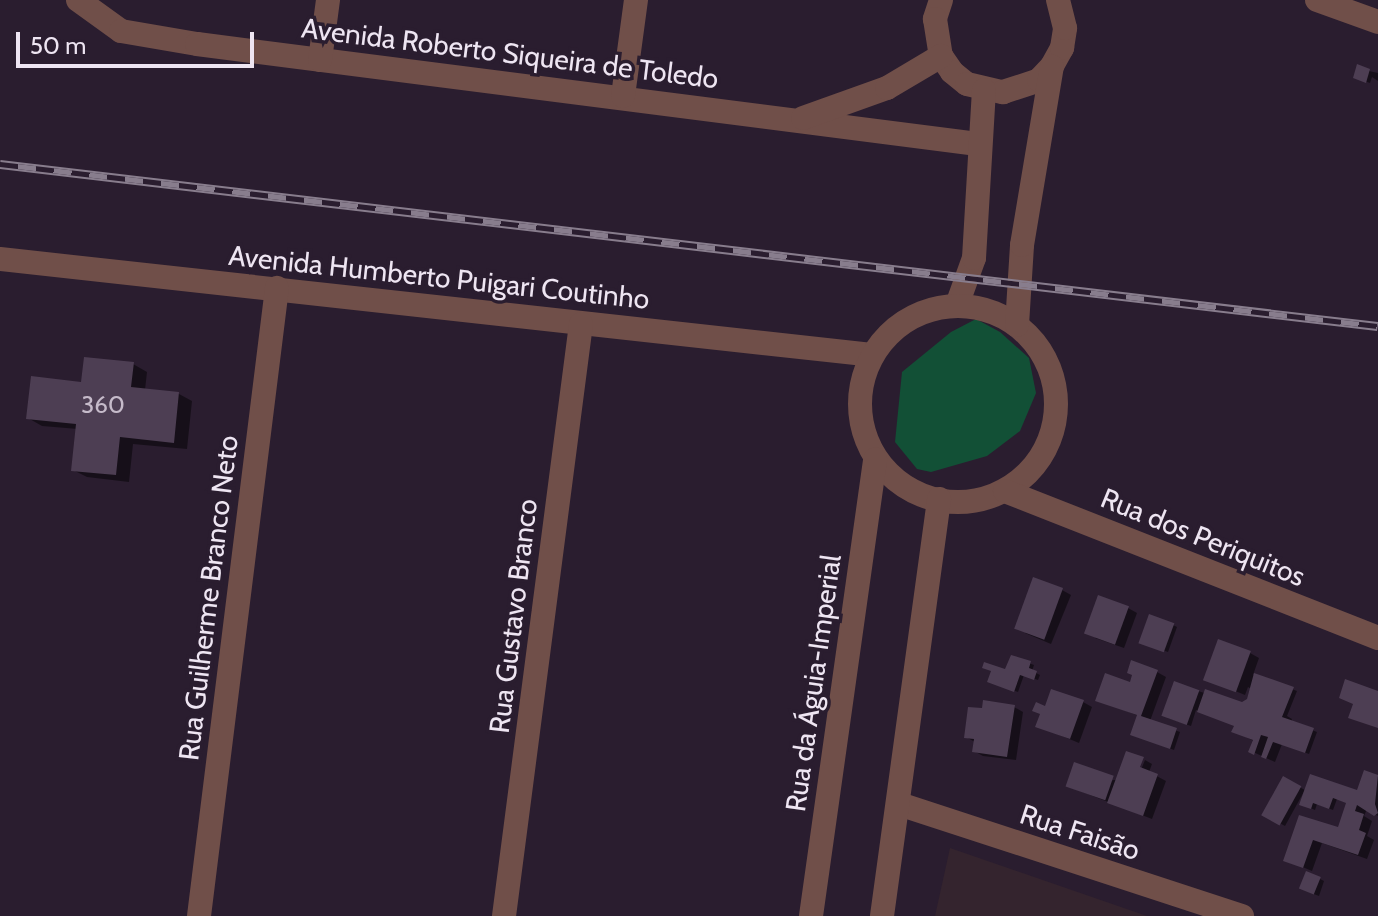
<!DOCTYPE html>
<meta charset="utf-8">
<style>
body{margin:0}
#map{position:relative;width:1378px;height:916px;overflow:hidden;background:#2a1d2f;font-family:Cabin,sans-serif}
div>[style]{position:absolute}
.education>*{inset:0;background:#34242e}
.green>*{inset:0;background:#125036}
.shadow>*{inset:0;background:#0007;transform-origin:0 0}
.building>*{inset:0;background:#4d3e53;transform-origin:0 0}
.minor>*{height:24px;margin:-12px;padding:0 12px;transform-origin:12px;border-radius:12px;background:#704f49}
.minor>.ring{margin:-12px;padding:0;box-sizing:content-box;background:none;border:24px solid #704f49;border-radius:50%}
.rail>*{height:9px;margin-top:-4.5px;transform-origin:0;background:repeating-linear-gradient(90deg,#2a1d2f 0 18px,#887d8d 0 36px);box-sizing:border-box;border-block:2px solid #887d8d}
span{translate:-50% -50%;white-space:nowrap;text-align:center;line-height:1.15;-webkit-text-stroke:7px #2a1d2f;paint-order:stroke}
.number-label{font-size:24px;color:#c6bbca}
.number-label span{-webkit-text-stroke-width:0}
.street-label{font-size:28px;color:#eee5f2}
.scale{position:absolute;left:16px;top:32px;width:238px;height:36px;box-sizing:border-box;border:4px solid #eee5f2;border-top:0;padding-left:10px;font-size:24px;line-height:28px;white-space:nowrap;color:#eee5f2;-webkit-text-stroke:6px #2a1d2f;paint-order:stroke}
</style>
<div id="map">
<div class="education">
<div style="clip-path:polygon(950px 848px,1147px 916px,935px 916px)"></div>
</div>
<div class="green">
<div style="clip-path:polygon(976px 319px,1000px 332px,1029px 358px,1036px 393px,1020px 431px,987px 456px,931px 472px,917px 469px,895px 442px,902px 372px,951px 332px)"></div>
</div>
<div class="shadow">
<div style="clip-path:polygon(1369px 71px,1378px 73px,1378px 81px,1372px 77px,1370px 83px,1359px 79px)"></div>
<div style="clip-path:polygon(133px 364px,147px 372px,145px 390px,179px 394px,192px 401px,187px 449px,133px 444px,129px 482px,87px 477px,73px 470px,78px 429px,42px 426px,28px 418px,83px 384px)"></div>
<div style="clip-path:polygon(1062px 590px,1071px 595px,1051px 644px,1025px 633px)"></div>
<div style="clip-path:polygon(1128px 608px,1137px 613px,1124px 648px,1095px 638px)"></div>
<div style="clip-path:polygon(1173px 625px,1177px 627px,1168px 652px,1145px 644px)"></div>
<div style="clip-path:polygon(1250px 653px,1259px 658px,1253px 675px,1297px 691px,1287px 716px,1292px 719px,1291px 722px,1317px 732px,1309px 754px,1282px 744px,1275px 762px,1251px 751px,1254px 741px,1234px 731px,1236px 725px,1196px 710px,1191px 726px,1168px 718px,1198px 691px,1243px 705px,1249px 702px,1253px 690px,1248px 687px,1245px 695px,1206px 679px)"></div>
<div style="clip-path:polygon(1012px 657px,1034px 665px,1032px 671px,1040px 675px,1038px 680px,1024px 675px,1018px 692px,993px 683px,1006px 672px)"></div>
<div style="clip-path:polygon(1157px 672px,1166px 677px,1150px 721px,1180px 732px,1174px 750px,1137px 736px,1139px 716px,1098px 700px)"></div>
<div style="clip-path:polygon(1083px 702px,1092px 707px,1079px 743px,1038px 726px,1047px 708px)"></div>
<div style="clip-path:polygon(1014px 707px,1023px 712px,1016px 760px,983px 756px,974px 751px,975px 742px,966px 737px)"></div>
<div style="clip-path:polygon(1145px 760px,1152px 764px,1149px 772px,1166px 781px,1152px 819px,1067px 786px,1138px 777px)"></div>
<div style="clip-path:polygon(1365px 773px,1378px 777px,1378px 816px,1367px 809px,1364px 816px,1372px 821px,1367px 836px,1374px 840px,1367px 859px,1322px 843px,1312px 871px,1286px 860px,1300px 817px,1339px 830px,1348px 803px,1337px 799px,1333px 810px,1317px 804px,1315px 810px,1301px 804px,1358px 792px)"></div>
<div style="left:1283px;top:778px;width:25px;height:41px;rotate:29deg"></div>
<div style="clip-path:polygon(1320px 879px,1324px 881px,1319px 896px,1306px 891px)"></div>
</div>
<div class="building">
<div style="clip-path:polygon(1357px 64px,1370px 69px,1366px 83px,1353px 78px)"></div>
<div style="clip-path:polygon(84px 357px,134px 362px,131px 387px,179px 392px,174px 443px,120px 437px,116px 475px,71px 471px,76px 424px,26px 419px,31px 376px,81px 382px)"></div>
<div style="left:1033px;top:577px;width:32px;height:55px;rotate:20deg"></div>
<div style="left:1098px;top:595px;width:33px;height:41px;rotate:20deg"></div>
<div style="left:1149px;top:614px;width:27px;height:31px;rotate:20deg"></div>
<div style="left:1218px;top:639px;width:35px;height:44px;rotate:20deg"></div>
<div style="clip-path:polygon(1011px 655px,1031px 661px,1029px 668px,1037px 671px,1034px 680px,1020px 675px,1014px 692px,987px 682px,991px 671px,982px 668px,984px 662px,1005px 669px)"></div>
<div style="clip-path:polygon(1131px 660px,1158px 670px,1141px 716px,1177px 728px,1170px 749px,1130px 735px,1137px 715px,1095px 701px,1105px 673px,1130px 682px,1132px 675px,1127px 673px)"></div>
<div style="clip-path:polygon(1254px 673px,1294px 687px,1282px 717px,1314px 728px,1305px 753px,1273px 742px,1266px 759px,1261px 757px,1268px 737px,1261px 735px,1254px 755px,1248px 752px,1253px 740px,1231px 732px,1234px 726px,1197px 712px,1205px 689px,1242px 702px,1247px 699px)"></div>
<div style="clip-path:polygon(1345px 679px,1378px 691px,1378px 728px,1348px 718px,1353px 704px,1339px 698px)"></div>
<div style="left:1174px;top:681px;width:27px;height:37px;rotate:20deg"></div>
<div style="clip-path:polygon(1051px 689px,1084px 700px,1070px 739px,1035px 727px,1040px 714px,1032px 711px,1036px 702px,1045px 706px)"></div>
<div style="clip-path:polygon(983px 700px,1015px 705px,1007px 757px,972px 752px,974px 739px,964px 738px,968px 707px,982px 708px)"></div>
<div style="clip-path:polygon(1126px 751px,1144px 757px,1140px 767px,1158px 774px,1143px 816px,1107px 803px)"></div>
<div style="left:1074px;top:762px;width:42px;height:26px;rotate:19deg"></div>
<div style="clip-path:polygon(1364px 770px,1378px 775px,1375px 804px,1378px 813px,1374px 816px,1357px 805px,1355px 811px,1364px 814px,1359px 830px,1366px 833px,1358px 855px,1313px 840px,1303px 868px,1283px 861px,1299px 815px,1338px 827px,1346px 803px,1333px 798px,1329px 809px,1313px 803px,1311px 809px,1299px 805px,1310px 774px,1357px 790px)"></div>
<div style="left:1283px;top:776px;width:21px;height:45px;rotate:29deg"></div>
<div style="left:1306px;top:871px;width:16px;height:19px;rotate:22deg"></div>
</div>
<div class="minor">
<div style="left:78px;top:0;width:53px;rotate:35.8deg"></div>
<div style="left:121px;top:31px;width:77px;rotate:9.7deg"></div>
<div style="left:197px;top:44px;width:787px;rotate:7.3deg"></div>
<div style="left:941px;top:0;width:20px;rotate:108deg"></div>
<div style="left:935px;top:19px;width:37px;rotate:81deg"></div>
<div style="left:941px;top:56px;width:19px;rotate:55deg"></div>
<div style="left:952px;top:72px;width:19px;rotate:39deg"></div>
<div style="left:967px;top:84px;width:37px;rotate:13deg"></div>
<div style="left:1003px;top:92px;width:38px;rotate:-18deg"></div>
<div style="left:1039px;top:80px;width:19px;rotate:-47deg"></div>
<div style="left:1052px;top:66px;width:21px;rotate:-61deg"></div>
<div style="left:1062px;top:48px;width:20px;rotate:-81deg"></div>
<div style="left:1065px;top:28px;width:29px;rotate:-104deg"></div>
<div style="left:1317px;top:0;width:65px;rotate:19.8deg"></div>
<div style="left:320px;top:60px;width:61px;rotate:-82.4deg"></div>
<div style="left:623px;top:96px;width:97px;rotate:-82.3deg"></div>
<div style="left:803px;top:118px;width:89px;rotate:-19.7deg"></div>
<div style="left:887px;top:88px;width:63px;rotate:-30.7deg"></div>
<div style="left:0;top:259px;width:877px;rotate:6.28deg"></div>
<div style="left:957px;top:305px;width:50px;rotate:-70.1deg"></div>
<div style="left:974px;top:258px;width:168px;rotate:-86.6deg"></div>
<div class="ring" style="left:860px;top:306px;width:172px;height:172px"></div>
<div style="left:1017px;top:325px;width:80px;rotate:-86.4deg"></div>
<div style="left:1022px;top:245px;width:181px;rotate:-80.5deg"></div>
<div style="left:1005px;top:491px;width:401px;rotate:21.5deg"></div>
<div style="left:899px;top:804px;width:361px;rotate:18.1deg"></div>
<div style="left:199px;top:916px;width:633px;rotate:-82.92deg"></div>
<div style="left:504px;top:916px;width:597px;rotate:-82.59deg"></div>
<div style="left:811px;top:916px;width:461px;rotate:-82deg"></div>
<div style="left:882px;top:916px;width:421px;rotate:-82.2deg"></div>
</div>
<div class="rail">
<div style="left:0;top:164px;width:1387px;rotate:6.71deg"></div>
</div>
<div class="number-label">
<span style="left:103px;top:405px">360</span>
</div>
<div class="street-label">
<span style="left:510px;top:53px;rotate:7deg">Avenida Roberto Siqueira de Toledo</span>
<span style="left:439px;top:277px;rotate:6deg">Avenida Humberto Puigari Coutinho</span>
<span style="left:1203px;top:537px;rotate:22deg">Rua dos Periquitos</span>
<span style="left:208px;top:598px;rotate:-83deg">Rua Guilherme Branco Neto</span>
<span style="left:513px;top:616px;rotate:-83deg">Rua Gustavo Branco</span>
<span style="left:813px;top:683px;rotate:-82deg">Rua da Águia-Imperial</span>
<span style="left:1080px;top:832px;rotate:18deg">Rua Faisão</span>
</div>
<div class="scale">50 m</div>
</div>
